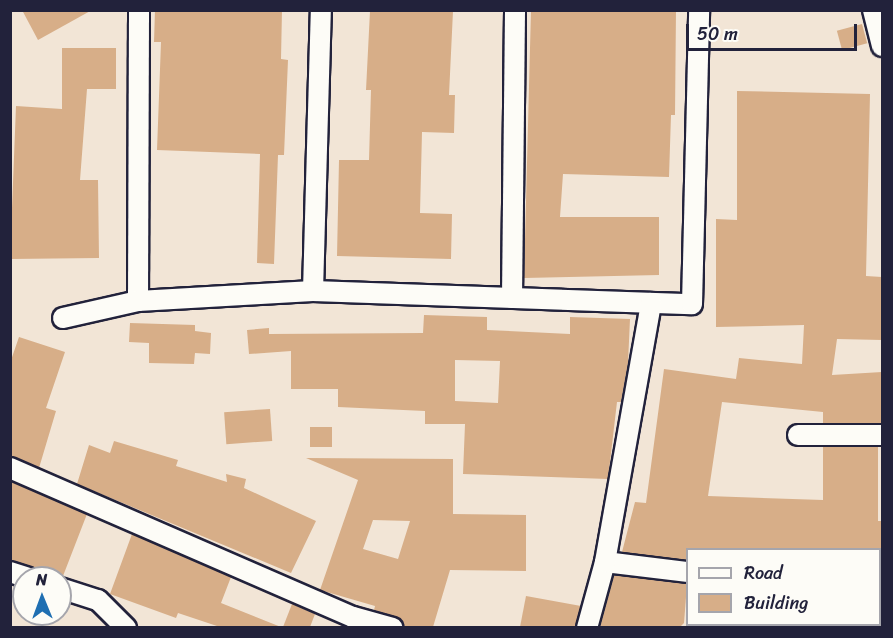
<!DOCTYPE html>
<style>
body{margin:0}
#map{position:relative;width:893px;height:638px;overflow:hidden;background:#f2e5d6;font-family:Sriracha,sans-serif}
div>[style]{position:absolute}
.building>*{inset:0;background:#d7ae88;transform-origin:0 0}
.roads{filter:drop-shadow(2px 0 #22223b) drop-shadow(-2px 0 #22223b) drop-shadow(0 2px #22223b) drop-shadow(0 -2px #22223b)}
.minor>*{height:20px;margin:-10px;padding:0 10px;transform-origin:10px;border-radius:10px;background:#fdfcf7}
span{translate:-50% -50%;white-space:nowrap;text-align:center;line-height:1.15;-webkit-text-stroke:4.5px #fdfcf7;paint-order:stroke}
.frame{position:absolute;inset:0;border:12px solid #22223b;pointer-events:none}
.legend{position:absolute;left:686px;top:548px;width:195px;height:78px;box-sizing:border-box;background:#fdfcf7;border:2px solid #a5a5ac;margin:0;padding:8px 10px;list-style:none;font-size:18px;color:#22223b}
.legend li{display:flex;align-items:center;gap:12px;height:30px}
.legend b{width:30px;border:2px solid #a5a5ac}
.north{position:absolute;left:12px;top:566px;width:60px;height:60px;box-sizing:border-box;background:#fdfcf7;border:2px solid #a5a5ac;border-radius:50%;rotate:359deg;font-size:16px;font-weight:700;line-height:24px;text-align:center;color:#22223b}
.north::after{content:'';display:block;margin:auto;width:21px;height:27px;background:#1f6fb2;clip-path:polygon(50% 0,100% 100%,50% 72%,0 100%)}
.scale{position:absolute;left:686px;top:24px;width:171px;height:27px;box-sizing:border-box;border:3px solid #22223b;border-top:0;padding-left:8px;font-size:18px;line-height:21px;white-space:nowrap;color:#22223b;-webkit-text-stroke:4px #fdfcf7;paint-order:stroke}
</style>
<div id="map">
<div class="building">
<div style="clip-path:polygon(22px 10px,92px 10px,38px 40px)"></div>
<div style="clip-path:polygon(155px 10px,282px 10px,281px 59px,288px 60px,284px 155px,278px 155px,274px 264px,257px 263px,260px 154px,157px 150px,161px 42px,154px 42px)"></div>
<div style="clip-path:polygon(531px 10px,676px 10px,675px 115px,671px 115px,669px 177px,563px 174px,560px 217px,659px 217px,659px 275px,524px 278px)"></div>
<div style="clip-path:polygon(370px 11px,453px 11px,449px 95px,455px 95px,454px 133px,422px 132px,420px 213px,452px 214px,451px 259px,337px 256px,339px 160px,369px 160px,371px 90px,366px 90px)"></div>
<div style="left:862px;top:24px;width:20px;height:26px;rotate:75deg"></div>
<div style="clip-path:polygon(62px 48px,116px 48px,116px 89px,87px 89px,80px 180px,98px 180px,99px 258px,10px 259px,16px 106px,62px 109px)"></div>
<div style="clip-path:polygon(737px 91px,870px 94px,866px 276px,882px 277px,882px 340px,837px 339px,832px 375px,882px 372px,882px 423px,823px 423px,823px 412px,722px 402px,708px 496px,823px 500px,823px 447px,878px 447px,878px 521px,882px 521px,882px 549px,687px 549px,687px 560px,622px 552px,635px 502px,646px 503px,664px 369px,736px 379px,739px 358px,802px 364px,804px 325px,716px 327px,716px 219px,737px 220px)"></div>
<div style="clip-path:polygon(evenodd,424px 315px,487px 317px,487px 330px,570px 334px,570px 317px,630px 319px,628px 363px,621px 402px,617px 402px,608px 479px,463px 474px,465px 424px,425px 424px,425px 411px,338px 407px,338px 389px,291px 389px,291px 351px,249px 354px,247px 330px,269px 328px,269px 334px,423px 333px,424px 315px,455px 360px,500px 361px,498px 403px,455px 401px,455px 360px)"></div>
<div style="clip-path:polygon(130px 323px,195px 325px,195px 331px,211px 333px,210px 354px,195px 353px,194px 364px,149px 363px,149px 343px,129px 342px)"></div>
<div style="clip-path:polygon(19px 337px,65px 352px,46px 408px,56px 411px,39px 468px,10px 456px,10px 363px)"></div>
<div style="left:270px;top:409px;width:32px;height:46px;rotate:86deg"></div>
<div style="left:310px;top:427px;width:22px;height:20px"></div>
<div style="clip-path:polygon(114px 441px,178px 460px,176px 466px,227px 482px,226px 474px,246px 479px,244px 488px,316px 521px,291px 573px,77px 484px,89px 445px,110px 453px)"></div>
<div style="clip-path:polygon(evenodd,306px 458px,453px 459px,453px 514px,526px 515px,526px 571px,450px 570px,433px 627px,405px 627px,401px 619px,374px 610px,375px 606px,320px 590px,358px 480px,306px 458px,373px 520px,410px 521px,398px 559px,363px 549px,373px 520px)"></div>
<div style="clip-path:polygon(10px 481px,87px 514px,63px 576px,40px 568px,38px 572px,10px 560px)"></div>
<div style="clip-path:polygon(132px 534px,231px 577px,221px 603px,281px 627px,220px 627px,178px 613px,176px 618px,110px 594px)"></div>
<div style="clip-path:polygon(614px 575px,687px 584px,684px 623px,680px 627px,600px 627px)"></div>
<div style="clip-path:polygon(526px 596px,581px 606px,575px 627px,520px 627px)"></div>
<div style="clip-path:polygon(292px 604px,315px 614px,310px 627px,283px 627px)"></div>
</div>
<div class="roads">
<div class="minor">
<div style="left:873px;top:10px;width:37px;rotate:76deg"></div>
<div style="left:313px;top:291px;width:281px;rotate:-88.4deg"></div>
<div style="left:512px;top:298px;width:288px;rotate:-89.4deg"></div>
<div style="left:138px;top:301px;width:291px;rotate:-89.8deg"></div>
<div style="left:63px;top:318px;width:77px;rotate:-12.8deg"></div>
<div style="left:138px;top:301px;width:175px;rotate:-3.3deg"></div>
<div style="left:313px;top:291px;width:379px;rotate:2deg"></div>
<div style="left:692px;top:304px;width:294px;rotate:-88.6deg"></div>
<div style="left:798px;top:435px;width:84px"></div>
<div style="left:10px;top:468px;width:374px;rotate:23.5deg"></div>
<div style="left:353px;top:617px;width:41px;rotate:15.4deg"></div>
<div style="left:605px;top:562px;width:84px;rotate:6.9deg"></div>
<div style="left:10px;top:572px;width:19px;rotate:18deg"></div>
<div style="left:880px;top:587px;width:2px;rotate:27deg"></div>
<div style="left:60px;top:588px;width:40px;rotate:18deg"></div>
<div style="left:98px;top:600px;width:40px;rotate:45deg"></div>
<div style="left:587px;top:628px;width:68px;rotate:-74.7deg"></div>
<div style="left:605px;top:562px;width:263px;rotate:-79.9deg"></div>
<div style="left:738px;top:628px;width:4px;rotate:-90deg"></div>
</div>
</div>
<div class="frame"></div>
<ul class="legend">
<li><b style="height:8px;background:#fdfcf7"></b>Road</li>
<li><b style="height:16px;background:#d7ae88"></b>Building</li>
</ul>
<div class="north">N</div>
<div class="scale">50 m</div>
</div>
